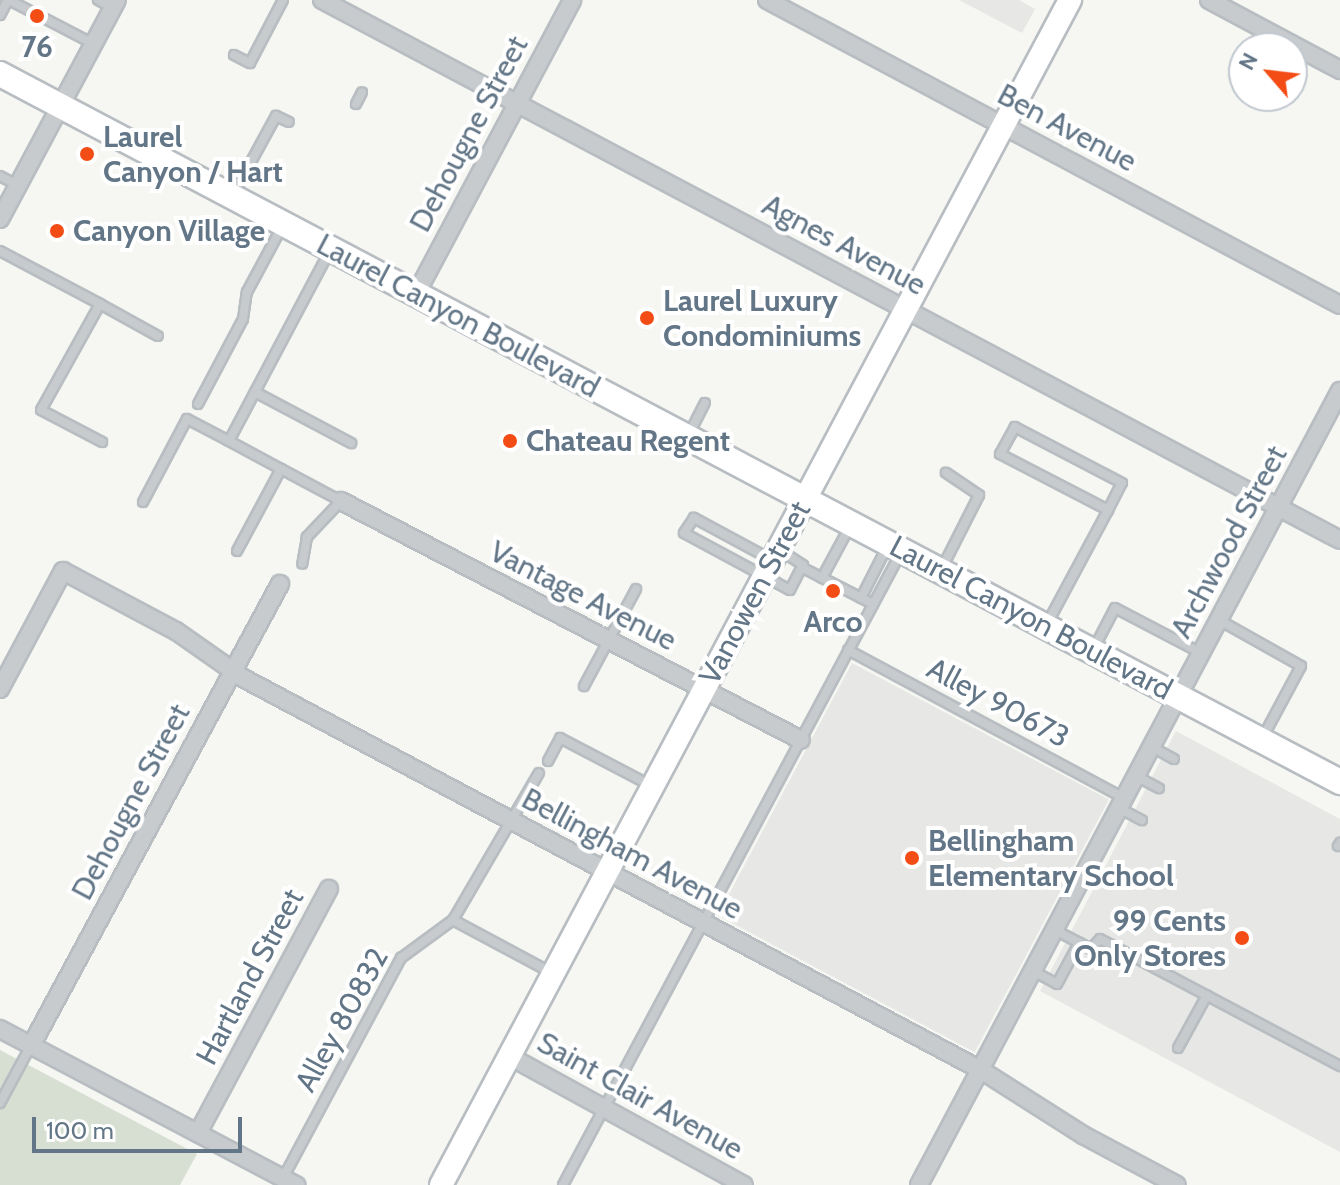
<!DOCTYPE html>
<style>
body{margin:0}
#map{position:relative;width:1340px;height:1185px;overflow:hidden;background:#f6f7f2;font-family:Cabin,sans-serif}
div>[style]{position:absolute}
.built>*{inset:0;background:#e7e8e6;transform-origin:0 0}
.green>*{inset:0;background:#d7dfd3}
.roads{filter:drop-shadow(2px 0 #b7bdc1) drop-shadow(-2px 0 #b7bdc1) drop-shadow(0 2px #b7bdc1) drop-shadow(0 -2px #b7bdc1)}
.service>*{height:8px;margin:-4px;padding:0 4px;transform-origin:4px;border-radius:4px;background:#c8cbce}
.minor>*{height:16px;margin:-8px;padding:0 8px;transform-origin:8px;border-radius:8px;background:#c8cbce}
.secondary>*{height:22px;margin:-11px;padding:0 11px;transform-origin:11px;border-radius:11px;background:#fff}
.primary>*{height:24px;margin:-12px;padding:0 12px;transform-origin:12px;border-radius:12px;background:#fff}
.dots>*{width:22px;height:22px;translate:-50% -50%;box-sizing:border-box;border:4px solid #fff;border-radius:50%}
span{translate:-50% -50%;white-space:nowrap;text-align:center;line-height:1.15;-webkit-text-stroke:8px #fff;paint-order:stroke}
.poi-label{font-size:30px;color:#627687;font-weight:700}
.left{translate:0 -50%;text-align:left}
.right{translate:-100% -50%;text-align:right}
.street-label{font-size:30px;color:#627687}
.north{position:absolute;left:1228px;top:32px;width:80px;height:80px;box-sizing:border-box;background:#fff;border:2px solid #c0c8cf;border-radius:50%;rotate:298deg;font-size:22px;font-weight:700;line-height:32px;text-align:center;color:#627687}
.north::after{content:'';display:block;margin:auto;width:28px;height:36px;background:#f44c15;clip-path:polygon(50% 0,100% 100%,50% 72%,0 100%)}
.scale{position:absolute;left:32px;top:1117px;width:210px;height:36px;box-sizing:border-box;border:4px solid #627687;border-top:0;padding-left:10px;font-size:24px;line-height:28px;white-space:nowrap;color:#627687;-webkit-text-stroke:6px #fff;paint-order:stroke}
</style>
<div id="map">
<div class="built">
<div style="clip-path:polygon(959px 0,1019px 0,1035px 9px,1022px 33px)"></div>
<div style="left:852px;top:663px;width:291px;height:286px;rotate:28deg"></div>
<div style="clip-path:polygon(1176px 731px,1340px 819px,1340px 1152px,1040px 991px)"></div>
</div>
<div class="green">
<div style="clip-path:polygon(0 1050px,197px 1154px,180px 1185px,0 1185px)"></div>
</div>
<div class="roads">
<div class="service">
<div style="left:9px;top:0;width:96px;rotate:27.4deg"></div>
<div style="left:98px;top:0;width:17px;rotate:28deg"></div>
<div style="left:0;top:15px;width:17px;rotate:-62deg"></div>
<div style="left:234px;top:55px;width:18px;rotate:27deg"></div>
<div style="left:250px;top:63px;width:71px;rotate:-62.4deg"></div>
<div style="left:356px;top:104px;width:13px;rotate:-63deg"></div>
<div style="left:0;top:176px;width:19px;rotate:28deg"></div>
<div style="left:234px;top:193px;width:88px;rotate:-61.4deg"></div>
<div style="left:276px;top:116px;width:14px;rotate:25deg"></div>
<div style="left:0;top:251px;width:113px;rotate:27.9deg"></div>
<div style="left:100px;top:304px;width:121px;rotate:119.1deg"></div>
<div style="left:41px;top:410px;width:69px;rotate:27.7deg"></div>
<div style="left:100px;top:304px;width:66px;rotate:28.9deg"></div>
<div style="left:255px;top:392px;width:109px;rotate:28deg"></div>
<div style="left:198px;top:404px;width:96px;rotate:-62.1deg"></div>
<div style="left:243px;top:319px;width:27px;rotate:-82deg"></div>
<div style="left:247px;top:292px;width:76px;rotate:-61.8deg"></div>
<div style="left:688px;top:436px;width:37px;rotate:-63deg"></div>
<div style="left:229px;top:441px;width:216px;rotate:-62.1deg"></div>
<div style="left:281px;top:469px;width:68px;rotate:28.1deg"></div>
<div style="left:341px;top:501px;width:50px;rotate:133.4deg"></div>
<div style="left:307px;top:537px;width:27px;rotate:100deg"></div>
<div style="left:143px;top:502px;width:94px;rotate:-62.1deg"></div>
<div style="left:187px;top:419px;width:47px;rotate:27.6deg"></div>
<div style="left:229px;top:441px;width:59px;rotate:28.3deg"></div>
<div style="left:281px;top:469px;width:93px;rotate:118.2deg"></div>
<div style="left:772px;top:560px;width:89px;rotate:-151.7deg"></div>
<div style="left:694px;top:518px;width:18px;rotate:124deg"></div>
<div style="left:684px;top:533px;width:120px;rotate:28.3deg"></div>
<div style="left:790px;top:590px;width:28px;rotate:-63deg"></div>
<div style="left:803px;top:565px;width:27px;rotate:-147deg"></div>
<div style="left:803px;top:568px;width:79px;rotate:27.2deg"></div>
<div style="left:941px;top:570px;width:84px;rotate:-63.1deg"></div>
<div style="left:979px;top:495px;width:40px;rotate:-146deg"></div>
<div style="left:822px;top:578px;width:59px;rotate:-61.7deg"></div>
<div style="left:861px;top:598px;width:59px;rotate:-63deg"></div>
<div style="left:1219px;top:620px;width:94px;rotate:29.3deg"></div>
<div style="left:1301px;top:666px;width:81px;rotate:118.2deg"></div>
<div style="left:1048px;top:622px;width:127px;rotate:-61.8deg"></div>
<div style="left:1108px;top:510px;width:30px;rotate:-63deg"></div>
<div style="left:1122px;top:483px;width:121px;rotate:-152.4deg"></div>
<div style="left:1015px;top:427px;width:31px;rotate:119deg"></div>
<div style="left:1000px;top:454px;width:122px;rotate:27.4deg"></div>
<div style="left:848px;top:650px;width:313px;rotate:28.2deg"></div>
<div style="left:1093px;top:650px;width:47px;rotate:-62.4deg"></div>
<div style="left:1115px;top:608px;width:97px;rotate:27.6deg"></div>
<div style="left:584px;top:686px;width:110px;rotate:-61.8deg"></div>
<div style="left:1152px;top:747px;width:25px;rotate:29deg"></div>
<div style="left:548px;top:761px;width:26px;rotate:-62deg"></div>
<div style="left:560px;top:738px;width:104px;rotate:27.6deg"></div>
<div style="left:1136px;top:776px;width:26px;rotate:28deg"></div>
<div style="left:1119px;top:808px;width:26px;rotate:28deg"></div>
<div style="left:1338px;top:846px;width:4px;rotate:-56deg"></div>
<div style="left:453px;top:920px;width:112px;rotate:28.2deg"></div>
<div style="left:1055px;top:930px;width:41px;rotate:27.8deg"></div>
<div style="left:1091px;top:949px;width:13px;rotate:-48deg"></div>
<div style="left:1100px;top:939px;width:272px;rotate:27.9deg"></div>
<div style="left:1033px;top:971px;width:27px;rotate:28deg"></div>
<div style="left:1057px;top:984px;width:47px;rotate:-61.8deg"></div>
<div style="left:1178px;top:1048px;width:60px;rotate:-61.3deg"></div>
<div style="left:0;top:1103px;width:64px;rotate:-61.8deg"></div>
<div style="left:283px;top:1178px;width:250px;rotate:-61.8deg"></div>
<div style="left:401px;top:958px;width:64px;rotate:-36.2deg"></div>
<div style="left:453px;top:920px;width:170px;rotate:-59.7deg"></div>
<div style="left:563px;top:1185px;width:715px;rotate:-61.89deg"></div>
</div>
<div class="minor">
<div style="left:322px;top:0;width:1152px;rotate:27.94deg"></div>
<div style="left:767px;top:0;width:649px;rotate:28.03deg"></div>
<div style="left:1209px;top:0;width:149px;rotate:28.1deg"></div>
<div style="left:0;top:219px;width:248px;rotate:-61.9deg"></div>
<div style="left:416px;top:294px;width:333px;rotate:-62deg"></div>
<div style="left:341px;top:501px;width:518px;rotate:27.45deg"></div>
<div style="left:0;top:689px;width:134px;rotate:-61.9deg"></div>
<div style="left:63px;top:571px;width:128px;rotate:28deg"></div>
<div style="left:176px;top:631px;width:82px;rotate:35deg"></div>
<div style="left:243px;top:678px;width:836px;rotate:27.98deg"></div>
<div style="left:981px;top:1070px;width:121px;rotate:32.5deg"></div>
<div style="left:1083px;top:1135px;width:106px;rotate:28deg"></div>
<div style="left:0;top:1029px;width:335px;rotate:27.8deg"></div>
<div style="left:31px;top:1046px;width:525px;rotate:-61.68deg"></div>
<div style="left:509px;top:1056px;width:268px;rotate:28.8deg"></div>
<div style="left:198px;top:1133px;width:277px;rotate:-61.8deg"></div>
<div style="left:919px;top:1185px;width:899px;rotate:-62.07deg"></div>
</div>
<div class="secondary">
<div style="left:441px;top:1185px;width:1342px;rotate:-62.04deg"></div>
</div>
<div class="primary">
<div style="left:0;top:74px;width:1516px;rotate:27.85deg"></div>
</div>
</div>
<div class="dots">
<div style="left:37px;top:16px;background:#f44c15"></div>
<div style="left:87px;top:154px;background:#f44c15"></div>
<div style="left:57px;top:231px;background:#f44c15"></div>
<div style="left:647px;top:318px;background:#f44c15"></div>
<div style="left:510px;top:441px;background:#f44c15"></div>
<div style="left:833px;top:591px;background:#f44c15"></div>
<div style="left:912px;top:858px;background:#f44c15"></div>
<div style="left:1242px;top:938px;background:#f44c15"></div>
</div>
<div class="poi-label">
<span style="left:37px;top:47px">76</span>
<span class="left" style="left:103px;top:154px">Laurel<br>Canyon / Hart</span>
<span class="left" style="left:73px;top:231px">Canyon Village</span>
<span class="left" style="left:663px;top:318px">Laurel Luxury<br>Condominiums</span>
<span class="left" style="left:526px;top:441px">Chateau Regent</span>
<span style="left:833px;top:622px">Arco</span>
<span class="left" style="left:928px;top:858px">Bellingham<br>Elementary School</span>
<span class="right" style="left:1226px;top:938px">99 Cents<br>Only Stores</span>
</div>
<div class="street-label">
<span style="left:1067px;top:128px;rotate:28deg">Ben Avenue</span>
<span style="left:469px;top:134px;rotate:-62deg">Dehougne Street</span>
<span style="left:844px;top:245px;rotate:28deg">Agnes Avenue</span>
<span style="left:458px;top:316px;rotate:28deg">Laurel Canyon Boulevard</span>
<span style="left:1229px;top:542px;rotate:-62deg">Archwood Street</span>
<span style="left:755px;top:593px;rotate:-62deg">Vanowen Street</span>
<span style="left:583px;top:596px;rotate:27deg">Vantage Avenue</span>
<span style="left:1031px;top:618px;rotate:28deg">Laurel Canyon Boulevard</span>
<span style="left:998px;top:703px;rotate:28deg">Alley 90673</span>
<span style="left:131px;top:802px;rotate:-62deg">Dehougne Street</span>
<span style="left:632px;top:854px;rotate:28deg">Bellingham Avenue</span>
<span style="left:250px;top:977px;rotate:-62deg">Hartland Street</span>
<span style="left:342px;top:1020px;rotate:-61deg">Alley 80832</span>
<span style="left:640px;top:1096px;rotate:29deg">Saint Clair Avenue</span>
</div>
<div class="north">N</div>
<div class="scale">100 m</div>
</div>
